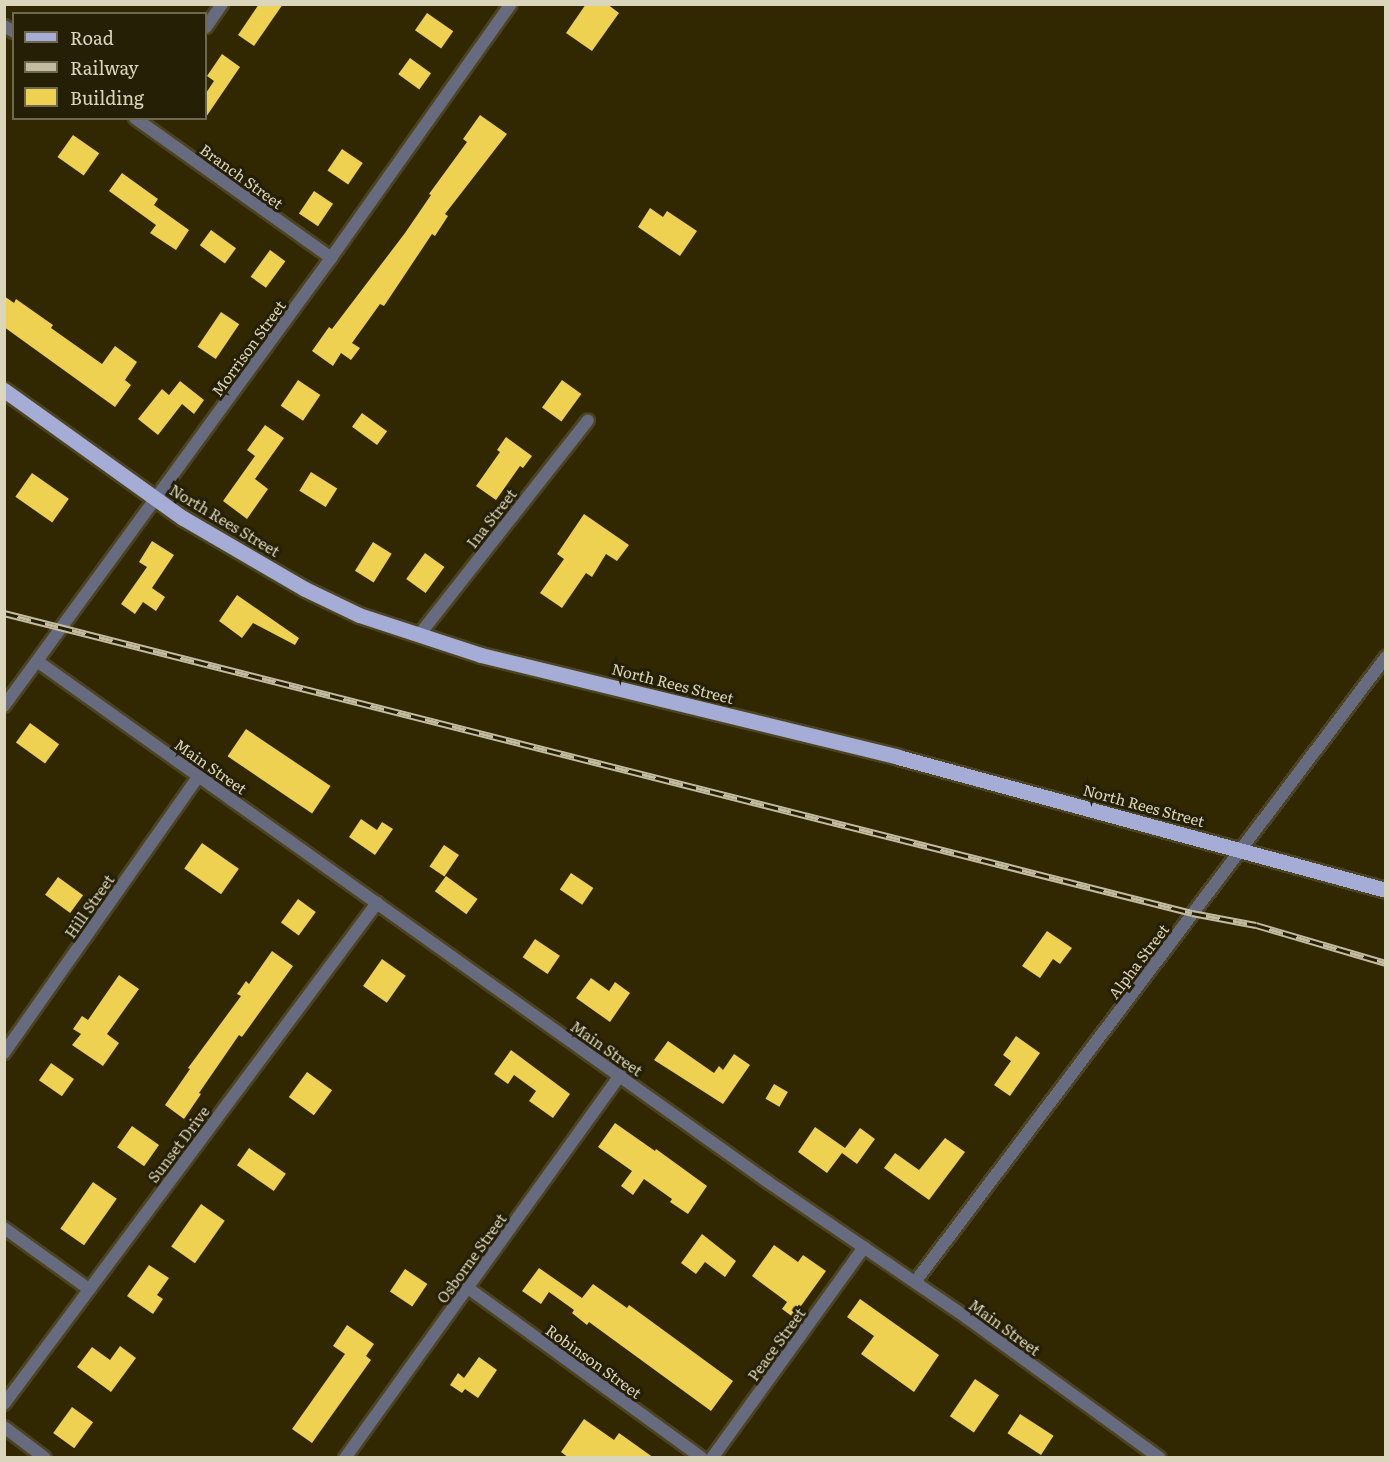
<!DOCTYPE html>
<style>
body{margin:0}
#map{position:relative;width:1390px;height:1462px;overflow:hidden;background:#312801;font-family:Literata,serif}
div>[style]{position:absolute}
.building>*{inset:0;background:#eed150;transform-origin:0 0}
.roads{filter:drop-shadow(2px 0 #4c441f) drop-shadow(-2px 0 #4c441f) drop-shadow(0 2px #4c441f) drop-shadow(0 -2px #4c441f)}
.street>*{height:12px;margin:-6px;padding:0 6px;transform-origin:6px;border-radius:6px;background:#676b7f}
.primary>*{height:15px;margin:-7.5px;padding:0 7.5px;transform-origin:7.5px;border-radius:7.5px;background:#a5acd6}
.rail>*{height:7px;margin-top:-3.5px;transform-origin:0;background:repeating-linear-gradient(90deg,#251f05 0 14px,#c3bca1 0 28px);box-sizing:border-box;border-block:2px solid #c3bca1}
span{translate:-50% -50%;white-space:nowrap;text-align:center;line-height:1.15;-webkit-text-stroke:6px #251f05;paint-order:stroke}
.street-label{font-size:15px;color:#dbd5bb}
.frame{position:absolute;inset:0;border:6px solid #dbd5bb;pointer-events:none}
.legend{position:absolute;left:12px;top:12px;width:195px;height:108px;box-sizing:border-box;background:#251f05;border:2px solid #6e684e;margin:0;padding:8px 10px;list-style:none;font-size:18px;color:#dbd5bb}
.legend li{display:flex;align-items:center;gap:12px;height:30px}
.legend b{width:30px;border:2px solid #6e684e}
</style>
<div id="map">
<div class="building">
<div style="clip-path:polygon(259px 4px,283px 4px,254px 46px,238px 35px)"></div>
<div style="clip-path:polygon(586px 4px,607px 4px,619px 13px,592px 51px,566px 33px)"></div>
<div style="left:427px;top:13px;width:32px;height:21px;rotate:35deg"></div>
<div style="clip-path:polygon(222px 54px,240px 67px,206px 117px,206px 93px,214px 81px,207px 76px)"></div>
<div style="left:410px;top:58px;width:26px;height:20px;rotate:36deg"></div>
<div style="clip-path:polygon(480px 115px,507px 134px,445px 214px,448px 216px,435px 236px,432px 234px,384px 306px,380px 304px,352px 343px,360px 348px,351px 360px,341px 353px,333px 366px,312px 351px,329px 327px,332px 329px,405px 233px,431px 195px,429px 194px,467px 142px,463px 139px)"></div>
<div style="left:73px;top:135px;width:32px;height:27px;rotate:35deg"></div>
<div style="left:342px;top:149px;width:25px;height:26px;rotate:34deg"></div>
<div style="clip-path:polygon(122px 173px,158px 199px,154px 205px,189px 230px,176px 250px,150px 233px,156px 225px,109px 191px)"></div>
<div style="left:314px;top:191px;width:23px;height:27px;rotate:34deg"></div>
<div style="clip-path:polygon(650px 208px,663px 217px,667px 211px,697px 231px,680px 256px,638px 227px)"></div>
<div style="left:211px;top:230px;width:31px;height:19px;rotate:36deg"></div>
<div style="left:270px;top:250px;width:19px;height:33px;rotate:36deg"></div>
<div style="clip-path:polygon(4px 296px,14px 303px,16px 299px,53px 325px,51px 328px,102px 364px,115px 346px,137px 362px,125px 380px,131px 385px,115px 407px,4px 327px)"></div>
<div style="left:221px;top:312px;width:22px;height:42px;rotate:34deg"></div>
<div style="left:298px;top:380px;width:27px;height:31px;rotate:34deg"></div>
<div style="left:562px;top:380px;width:24px;height:34px;rotate:36deg"></div>
<div style="clip-path:polygon(180px 381px,204px 400px,194px 414px,182px 404px,158px 435px,138px 419px,162px 389px,169px 395px)"></div>
<div style="left:362px;top:413px;width:31px;height:17px;rotate:36deg"></div>
<div style="clip-path:polygon(265px 425px,284px 438px,255px 479px,268px 489px,247px 519px,223px 501px,255px 456px,247px 450px)"></div>
<div style="clip-path:polygon(506px 437px,532px 456px,523px 468px,520px 466px,496px 500px,476px 486px,500px 452px,497px 450px)"></div>
<div style="left:311px;top:472px;width:31px;height:22px;rotate:32deg"></div>
<div style="left:32px;top:473px;width:45px;height:29px;rotate:35deg"></div>
<div style="clip-path:polygon(584px 514px,629px 545px,617px 561px,606px 554px,592px 577px,586px 573px,562px 608px,540px 593px,564px 559px,557px 554px)"></div>
<div style="clip-path:polygon(152px 541px,174px 555px,152px 588px,165px 597px,156px 611px,143px 602px,135px 614px,121px 604px,147px 567px,139px 562px)"></div>
<div style="left:373px;top:542px;width:22px;height:34px;rotate:32deg"></div>
<div style="left:425px;top:553px;width:24px;height:32px;rotate:36deg"></div>
<div style="clip-path:polygon(237px 595px,299px 638px,295px 645px,253px 623px,242px 638px,219px 621px)"></div>
<div style="left:30px;top:723px;width:36px;height:24px;rotate:36deg"></div>
<div style="left:246px;top:729px;width:102px;height:33px;rotate:34deg"></div>
<div style="clip-path:polygon(361px 819px,377px 830px,382px 822px,393px 829px,375px 855px,349px 837px)"></div>
<div style="left:202px;top:843px;width:45px;height:31px;rotate:35deg"></div>
<div style="left:444px;top:845px;width:18px;height:26px;rotate:34deg"></div>
<div style="left:571px;top:873px;width:27px;height:20px;rotate:34deg"></div>
<div style="left:446px;top:876px;width:39px;height:19px;rotate:36deg"></div>
<div style="left:58px;top:877px;width:31px;height:22px;rotate:36deg"></div>
<div style="left:298px;top:899px;width:22px;height:29px;rotate:36deg"></div>
<div style="clip-path:polygon(1047px 931px,1072px 948px,1060px 964px,1053px 959px,1040px 978px,1022px 966px)"></div>
<div style="left:535px;top:939px;width:30px;height:22px;rotate:34deg"></div>
<div style="clip-path:polygon(272px 951px,293px 966px,242px 1037px,239px 1035px,199px 1093px,201px 1094px,184px 1119px,165px 1105px,190px 1069px,188px 1068px,241px 996px,237px 994px,246px 981px,249px 984px)"></div>
<div style="left:382px;top:959px;width:29px;height:33px;rotate:35deg"></div>
<div style="clip-path:polygon(119px 975px,139px 989px,107px 1034px,119px 1043px,103px 1066px,72px 1045px,81px 1034px,73px 1029px,82px 1016px,88px 1020px)"></div>
<div style="clip-path:polygon(591px 978px,609px 991px,615px 982px,630px 993px,610px 1022px,576px 998px)"></div>
<div style="clip-path:polygon(1016px 1036px,1040px 1053px,1010px 1096px,994px 1085px,1011px 1061px,1003px 1055px)"></div>
<div style="clip-path:polygon(668px 1041px,714px 1073px,719px 1066px,723px 1070px,734px 1054px,750px 1065px,723px 1104px,654px 1060px)"></div>
<div style="clip-path:polygon(511px 1050px,570px 1094px,553px 1118px,529px 1101px,536px 1091px,514px 1075px,508px 1084px,494px 1074px)"></div>
<div style="left:51px;top:1063px;width:28px;height:21px;rotate:35deg"></div>
<div style="left:307px;top:1072px;width:31px;height:31px;rotate:36deg"></div>
<div style="left:774px;top:1084px;width:16px;height:17px;rotate:30deg"></div>
<div style="clip-path:polygon(615px 1123px,655px 1151px,656px 1149px,707px 1186px,688px 1214px,670px 1202px,672px 1199px,644px 1179px,633px 1195px,621px 1186px,632px 1171px,598px 1147px)"></div>
<div style="left:132px;top:1126px;width:33px;height:26px;rotate:35deg"></div>
<div style="clip-path:polygon(815px 1127px,845px 1148px,860px 1128px,875px 1139px,857px 1164px,842px 1153px,827px 1173px,798px 1152px)"></div>
<div style="clip-path:polygon(945px 1138px,965px 1152px,929px 1200px,884px 1168px,895px 1153px,919px 1170px)"></div>
<div style="left:249px;top:1148px;width:45px;height:21px;rotate:35deg"></div>
<div style="left:93px;top:1182px;width:29px;height:57px;rotate:35deg"></div>
<div style="left:201px;top:1204px;width:29px;height:52px;rotate:35deg"></div>
<div style="clip-path:polygon(702px 1234px,736px 1261px,725px 1277px,705px 1262px,696px 1274px,681px 1263px)"></div>
<div style="clip-path:polygon(774px 1245px,798px 1262px,803px 1255px,826px 1271px,793px 1317px,782px 1309px,787px 1302px,752px 1276px)"></div>
<div style="clip-path:polygon(149px 1265px,169px 1278px,157px 1295px,163px 1299px,153px 1314px,127px 1296px)"></div>
<div style="clip-path:polygon(539px 1268px,582px 1298px,593px 1284px,627px 1308px,629px 1305px,733px 1381px,711px 1411px,589px 1322px,587px 1325px,572px 1313px,574px 1310px,549px 1292px,541px 1304px,522px 1291px)"></div>
<div style="left:405px;top:1269px;width:27px;height:27px;rotate:34deg"></div>
<div style="clip-path:polygon(860px 1299px,939px 1355px,914px 1392px,861px 1354px,874px 1336px,847px 1317px)"></div>
<div style="clip-path:polygon(347px 1325px,374px 1344px,366px 1356px,371px 1360px,312px 1443px,292px 1429px,345px 1354px,333px 1346px)"></div>
<div style="clip-path:polygon(120px 1346px,136px 1358px,111px 1392px,77px 1367px,92px 1347px,110px 1360px)"></div>
<div style="clip-path:polygon(479px 1357px,497px 1370px,478px 1398px,465px 1389px,462px 1393px,450px 1385px,458px 1373px,464px 1378px)"></div>
<div style="left:975px;top:1379px;width:29px;height:45px;rotate:34deg"></div>
<div style="left:72px;top:1407px;width:26px;height:32px;rotate:36deg"></div>
<div style="left:1020px;top:1414px;width:40px;height:23px;rotate:33deg"></div>
<div style="clip-path:polygon(584px 1419px,614px 1440px,619px 1433px,654px 1458px,569px 1458px,561px 1452px)"></div>
</div>
<div class="roads">
<div class="street">
<div style="left:4px;top:26px;width:12px;rotate:31deg"></div>
<div style="left:206px;top:27px;width:28px;rotate:-55deg"></div>
<div style="left:135px;top:118px;width:241px;rotate:35.5deg"></div>
<div style="left:419px;top:635px;width:273px;rotate:-51.8deg"></div>
<div style="left:37px;top:661px;width:898px;rotate:35.48deg"></div>
<div style="left:768px;top:1182px;width:241px;rotate:34.3deg"></div>
<div style="left:967px;top:1318px;width:238px;rotate:36deg"></div>
<div style="left:4px;top:706px;width:555px;rotate:-53.87deg"></div>
<div style="left:331px;top:258px;width:311px;rotate:-54.7deg"></div>
<div style="left:4px;top:1053px;width:339px;rotate:-54.9deg"></div>
<div style="left:4px;top:1228px;width:105px;rotate:35.7deg"></div>
<div style="left:915px;top:1282px;width:783px;rotate:-53deg"></div>
<div style="left:468px;top:1288px;width:289px;rotate:36deg"></div>
<div style="left:4px;top:1404px;width:625px;rotate:-53.33deg"></div>
<div style="left:4px;top:1427px;width:51px;rotate:37.1deg"></div>
<div style="left:345px;top:1458px;width:472px;rotate:-54.3deg"></div>
<div style="left:712px;top:1458px;width:260px;rotate:-54.2deg"></div>
</div>
<div class="primary">
<div style="left:4px;top:390px;width:220px;rotate:35.6deg"></div>
<div style="left:183px;top:518px;width:141px;rotate:30.2deg"></div>
<div style="left:305px;top:589px;width:60px;rotate:25.7deg"></div>
<div style="left:359px;top:615px;width:128px;rotate:18.2deg"></div>
<div style="left:481px;top:655px;width:429px;rotate:13.7deg"></div>
<div style="left:898px;top:757px;width:506px;rotate:15.25deg"></div>
</div>
</div>
<div class="rail">
<div style="left:4px;top:613px;width:1225px;rotate:14.17deg"></div>
<div style="left:1192px;top:913px;width:65px;rotate:10.6deg"></div>
<div style="left:1256px;top:925px;width:135px;rotate:16.3deg"></div>
</div>
<div class="street-label">
<span style="left:242px;top:176px;rotate:36deg">Branch Street</span>
<span style="left:248px;top:348px;rotate:-54deg">Morrison Street</span>
<span style="left:491px;top:518px;rotate:-52deg">Ina Street</span>
<span style="left:225px;top:520px;rotate:31deg">North Rees Street</span>
<span style="left:673px;top:683px;rotate:14deg">North Rees Street</span>
<span style="left:211px;top:766px;rotate:35deg">Main Street</span>
<span style="left:1144px;top:805px;rotate:15deg">North Rees Street</span>
<span style="left:89px;top:906px;rotate:-55deg">Hill Street</span>
<span style="left:1138px;top:961px;rotate:-53deg">Alpha Street</span>
<span style="left:607px;top:1048px;rotate:35deg">Main Street</span>
<span style="left:178px;top:1144px;rotate:-53deg">Sunset Drive</span>
<span style="left:471px;top:1258px;rotate:-54deg">Osborne Street</span>
<span style="left:1005px;top:1327px;rotate:36deg">Main Street</span>
<span style="left:776px;top:1344px;rotate:-54deg">Peace Street</span>
<span style="left:594px;top:1361px;rotate:36deg">Robinson Street</span>
</div>
<div class="frame"></div>
<ul class="legend">
<li><b style="height:8px;background:#a5acd6"></b>Road</li>
<li><b style="height:8px;background:#c3bca1"></b>Railway</li>
<li><b style="height:16px;background:#eed150"></b>Building</li>
</ul>
</div>
